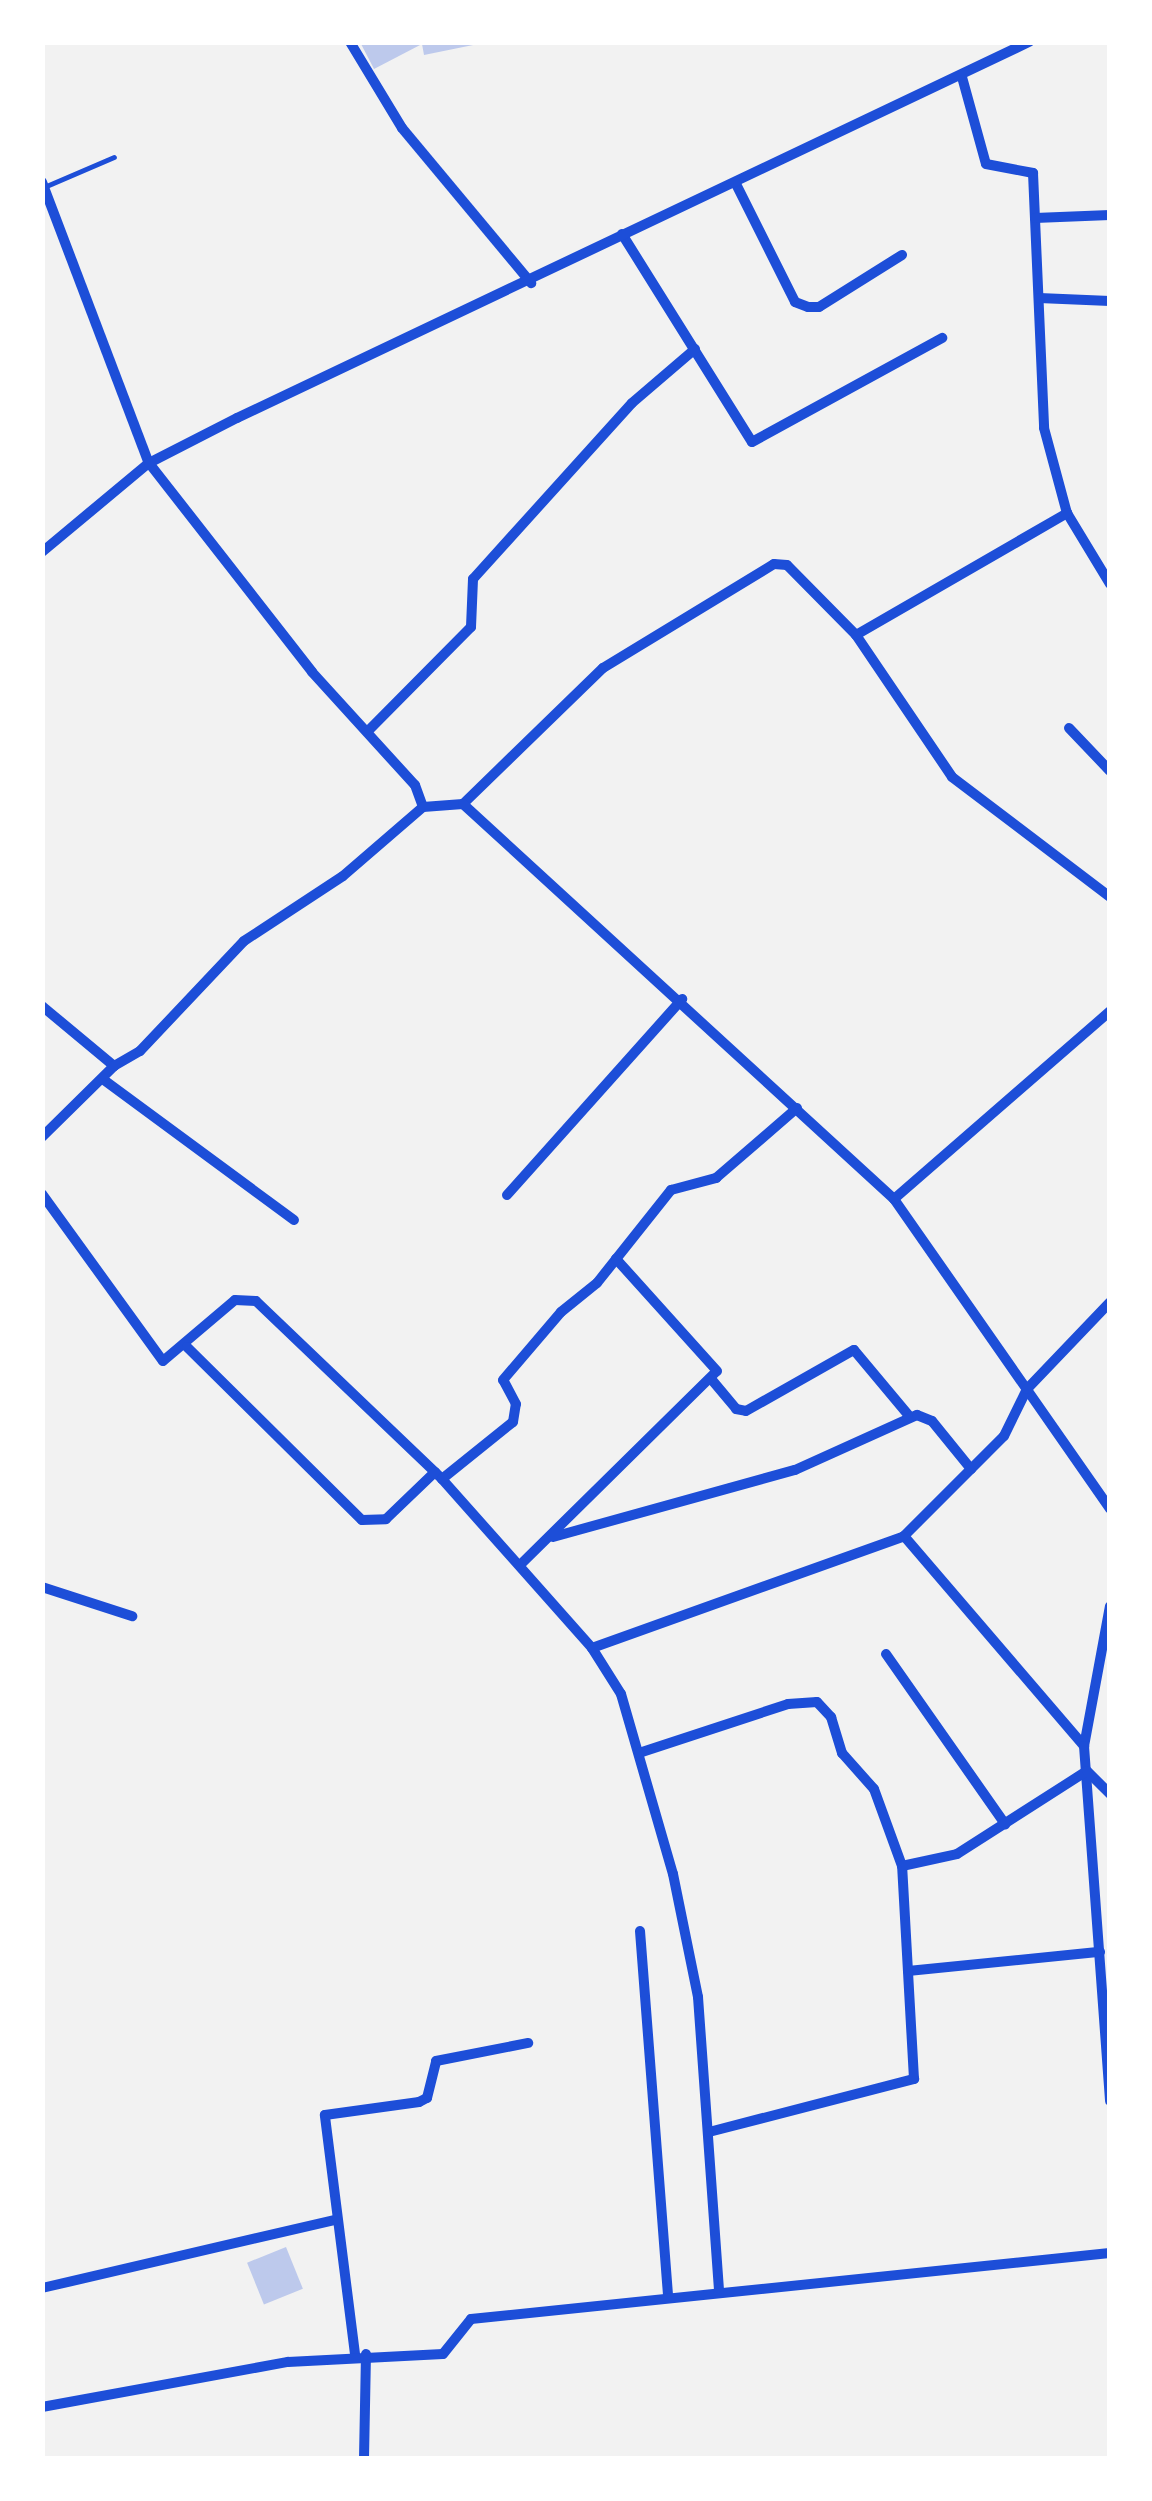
<!DOCTYPE html>
<style>
body{margin:0}
#map{position:relative;width:1152px;height:2501px;overflow:hidden;background:#f2f2f2;font-family:Quicksand,sans-serif}
div>[style]{position:absolute}
.building>*{inset:0;background:#bdc9ec;transform-origin:0 0}
.service>*{height:5px;margin:-2.5px;padding:0 2.5px;transform-origin:2.5px;border-radius:2.5px;background:#1d4ed8}
.minor>*{height:10px;margin:-5px;padding:0 5px;transform-origin:5px;border-radius:5px;background:#1d4ed8}
span{translate:-50% -50%;white-space:nowrap;text-align:center;line-height:1.15;-webkit-text-stroke:8px #fff;paint-order:stroke}
.frame{position:absolute;inset:0;border:45px solid #fff;pointer-events:none}
</style>
<div id="map">
<div class="building">
<div style="clip-path:polygon(360px 42px,477px 42px,478px 44px,424px 55px,422px 44px,374px 69px)"></div>
<div style="left:286px;top:2247px;width:45px;height:42px;rotate:68deg"></div>
</div>
<div class="service">
<div style="left:44px;top:187px;width:76px;rotate:-23.2deg"></div>
</div>
<div class="minor">
<div style="left:350px;top:42px;width:100px;rotate:58.8deg"></div>
<div style="left:402px;top:128px;width:202px;rotate:50.2deg"></div>
<div style="left:962px;top:77px;width:90px;rotate:74.6deg"></div>
<div style="left:986px;top:164px;width:48px;rotate:10.8deg"></div>
<div style="left:1033px;top:173px;width:255px;rotate:87.5deg"></div>
<div style="left:1044px;top:428px;width:88px;rotate:74.9deg"></div>
<div style="left:1067px;top:513px;width:83px;rotate:58.8deg"></div>
<div style="left:42px;top:182px;width:301px;rotate:69.2deg"></div>
<div style="left:149px;top:463px;width:265px;rotate:52deg"></div>
<div style="left:312px;top:672px;width:153px;rotate:47.7deg"></div>
<div style="left:415px;top:785px;width:23px;rotate:70deg"></div>
<div style="left:736px;top:184px;width:132px;rotate:63.4deg"></div>
<div style="left:795px;top:302px;width:14px;rotate:21deg"></div>
<div style="left:808px;top:307px;width:11px"></div>
<div style="left:819px;top:307px;width:98px;rotate:-32.1deg"></div>
<div style="left:1035px;top:218px;width:75px;rotate:-2.3deg"></div>
<div style="left:622px;top:234px;width:245px;rotate:58deg"></div>
<div style="left:752px;top:442px;width:217px;rotate:-28.7deg"></div>
<div style="left:1039px;top:298px;width:71px;rotate:2.4deg"></div>
<div style="left:42px;top:552px;width:139px;rotate:-39.8deg"></div>
<div style="left:149px;top:463px;width:99px;rotate:-27.1deg"></div>
<div style="left:237px;top:418px;width:877px;rotate:-25.4deg"></div>
<div style="left:856px;top:635px;width:171px;rotate:55.9deg"></div>
<div style="left:952px;top:777px;width:198px;rotate:37.2deg"></div>
<div style="left:1069px;top:728px;width:59px;rotate:46.4deg"></div>
<div style="left:369px;top:730px;width:145px;rotate:-45.3deg"></div>
<div style="left:471px;top:627px;width:48px;rotate:-87.6deg"></div>
<div style="left:473px;top:579px;width:237px;rotate:-47.9deg"></div>
<div style="left:632px;top:403px;width:83px;rotate:-40.6deg"></div>
<div style="left:463px;top:804px;width:195px;rotate:-44.2deg"></div>
<div style="left:603px;top:668px;width:200px;rotate:-31.3deg"></div>
<div style="left:774px;top:564px;width:13px;rotate:4deg"></div>
<div style="left:787px;top:565px;width:98px;rotate:45.4deg"></div>
<div style="left:856px;top:635px;width:244px;rotate:-30deg"></div>
<div style="left:42px;top:1006px;width:94px;rotate:39.8deg"></div>
<div style="left:104px;top:1080px;width:236px;rotate:36.4deg"></div>
<div style="left:42px;top:1137px;width:101px;rotate:-44.6deg"></div>
<div style="left:114px;top:1066px;width:30px;rotate:-30deg"></div>
<div style="left:140px;top:1051px;width:151px;rotate:-46.6deg"></div>
<div style="left:244px;top:941px;width:118px;rotate:-33.3deg"></div>
<div style="left:343px;top:876px;width:106px;rotate:-40.8deg"></div>
<div style="left:423px;top:807px;width:40px;rotate:-4.3deg"></div>
<div style="left:463px;top:804px;width:585px;rotate:42.5deg"></div>
<div style="left:894px;top:1199px;width:378px;rotate:55.1deg"></div>
<div style="left:42px;top:1194px;width:206px;rotate:54.1deg"></div>
<div style="left:163px;top:1361px;width:94px;rotate:-40.3deg"></div>
<div style="left:235px;top:1300px;width:21px;rotate:3deg"></div>
<div style="left:256px;top:1301px;width:257px;rotate:43.7deg"></div>
<div style="left:442px;top:1479px;width:226px;rotate:48.4deg"></div>
<div style="left:592px;top:1648px;width:54px;rotate:57.8deg"></div>
<div style="left:621px;top:1694px;width:187px;rotate:73.9deg"></div>
<div style="left:673px;top:1874px;width:126px;rotate:78.5deg"></div>
<div style="left:698px;top:1997px;width:296px;rotate:85.9deg"></div>
<div style="left:507px;top:1195px;width:263px;rotate:-48.2deg"></div>
<div style="left:894px;top:1199px;width:286px;rotate:-41deg"></div>
<div style="left:187px;top:1347px;width:246px;rotate:44.7deg"></div>
<div style="left:362px;top:1520px;width:24px;rotate:-2deg"></div>
<div style="left:386px;top:1519px;width:68px;rotate:-43.8deg"></div>
<div style="left:712px;top:1380px;width:38px;rotate:50deg"></div>
<div style="left:736px;top:1409px;width:10px;rotate:11deg"></div>
<div style="left:746px;top:1411px;width:124px;rotate:-29.5deg"></div>
<div style="left:854px;top:1350px;width:87px;rotate:50.1deg"></div>
<div style="left:442px;top:1479px;width:91px;rotate:-38.8deg"></div>
<div style="left:513px;top:1422px;width:18px;rotate:-81deg"></div>
<div style="left:516px;top:1404px;width:27px;rotate:-118deg"></div>
<div style="left:503px;top:1380px;width:89px;rotate:-49.5deg"></div>
<div style="left:561px;top:1312px;width:46px;rotate:-38.9deg"></div>
<div style="left:597px;top:1283px;width:119px;rotate:-51.5deg"></div>
<div style="left:671px;top:1190px;width:47px;rotate:-14.9deg"></div>
<div style="left:716px;top:1178px;width:107px;rotate:-40.8deg"></div>
<div style="left:904px;top:1536px;width:277px;rotate:49.4deg"></div>
<div style="left:553px;top:1537px;width:251px;rotate:-15.5deg"></div>
<div style="left:795px;top:1470px;width:134px;rotate:-24.3deg"></div>
<div style="left:917px;top:1415px;width:16px;rotate:22deg"></div>
<div style="left:932px;top:1421px;width:62px;rotate:50.9deg"></div>
<div style="left:520px;top:1565px;width:276px;rotate:-44.6deg"></div>
<div style="left:717px;top:1371px;width:151px;rotate:-132deg"></div>
<div style="left:42px;top:1587px;width:95px;rotate:17.9deg"></div>
<div style="left:1110px;top:1606px;width:142px;rotate:100.5deg"></div>
<div style="left:1084px;top:1746px;width:356px;rotate:85.8deg"></div>
<div style="left:592px;top:1648px;width:331px;rotate:-19.7deg"></div>
<div style="left:904px;top:1536px;width:141px;rotate:-45deg"></div>
<div style="left:1004px;top:1436px;width:52px;rotate:-63.9deg"></div>
<div style="left:1027px;top:1389px;width:120px;rotate:-46.3deg"></div>
<div style="left:886px;top:1654px;width:208px;rotate:55deg"></div>
<div style="left:639px;top:1753px;width:157px;rotate:-18.2deg"></div>
<div style="left:788px;top:1704px;width:29px;rotate:-4deg"></div>
<div style="left:817px;top:1702px;width:21px;rotate:47deg"></div>
<div style="left:831px;top:1717px;width:38px;rotate:73deg"></div>
<div style="left:842px;top:1753px;width:48px;rotate:48.4deg"></div>
<div style="left:874px;top:1789px;width:82px;rotate:70deg"></div>
<div style="left:640px;top:1931px;width:368px;rotate:85.6deg"></div>
<div style="left:908px;top:1971px;width:193px;rotate:-5.7deg"></div>
<div style="left:709px;top:2132px;width:212px;rotate:-14.5deg"></div>
<div style="left:914px;top:2079px;width:213px;rotate:-93.2deg"></div>
<div style="left:902px;top:1866px;width:56px;rotate:-12.3deg"></div>
<div style="left:957px;top:1854px;width:154px;rotate:-32.6deg"></div>
<div style="left:1087px;top:1771px;width:33px;rotate:45deg"></div>
<div style="left:42px;top:2288px;width:301px;rotate:-13.1deg"></div>
<div style="left:355px;top:2354px;width:241px;rotate:-97.2deg"></div>
<div style="left:325px;top:2115px;width:95px;rotate:-7.9deg"></div>
<div style="left:419px;top:2102px;width:9px;rotate:-27deg"></div>
<div style="left:427px;top:2098px;width:38px;rotate:-76deg"></div>
<div style="left:436px;top:2061px;width:94px;rotate:-11.1deg"></div>
<div style="left:42px;top:2407px;width:250px;rotate:-10.4deg"></div>
<div style="left:288px;top:2362px;width:155px;rotate:-3deg"></div>
<div style="left:443px;top:2354px;width:45px;rotate:-51.3deg"></div>
<div style="left:471px;top:2319px;width:642px;rotate:-5.9deg"></div>
<div style="left:364px;top:2458px;width:104px;rotate:-88.9deg"></div>
</div>
<div class="frame"></div>
</div>
